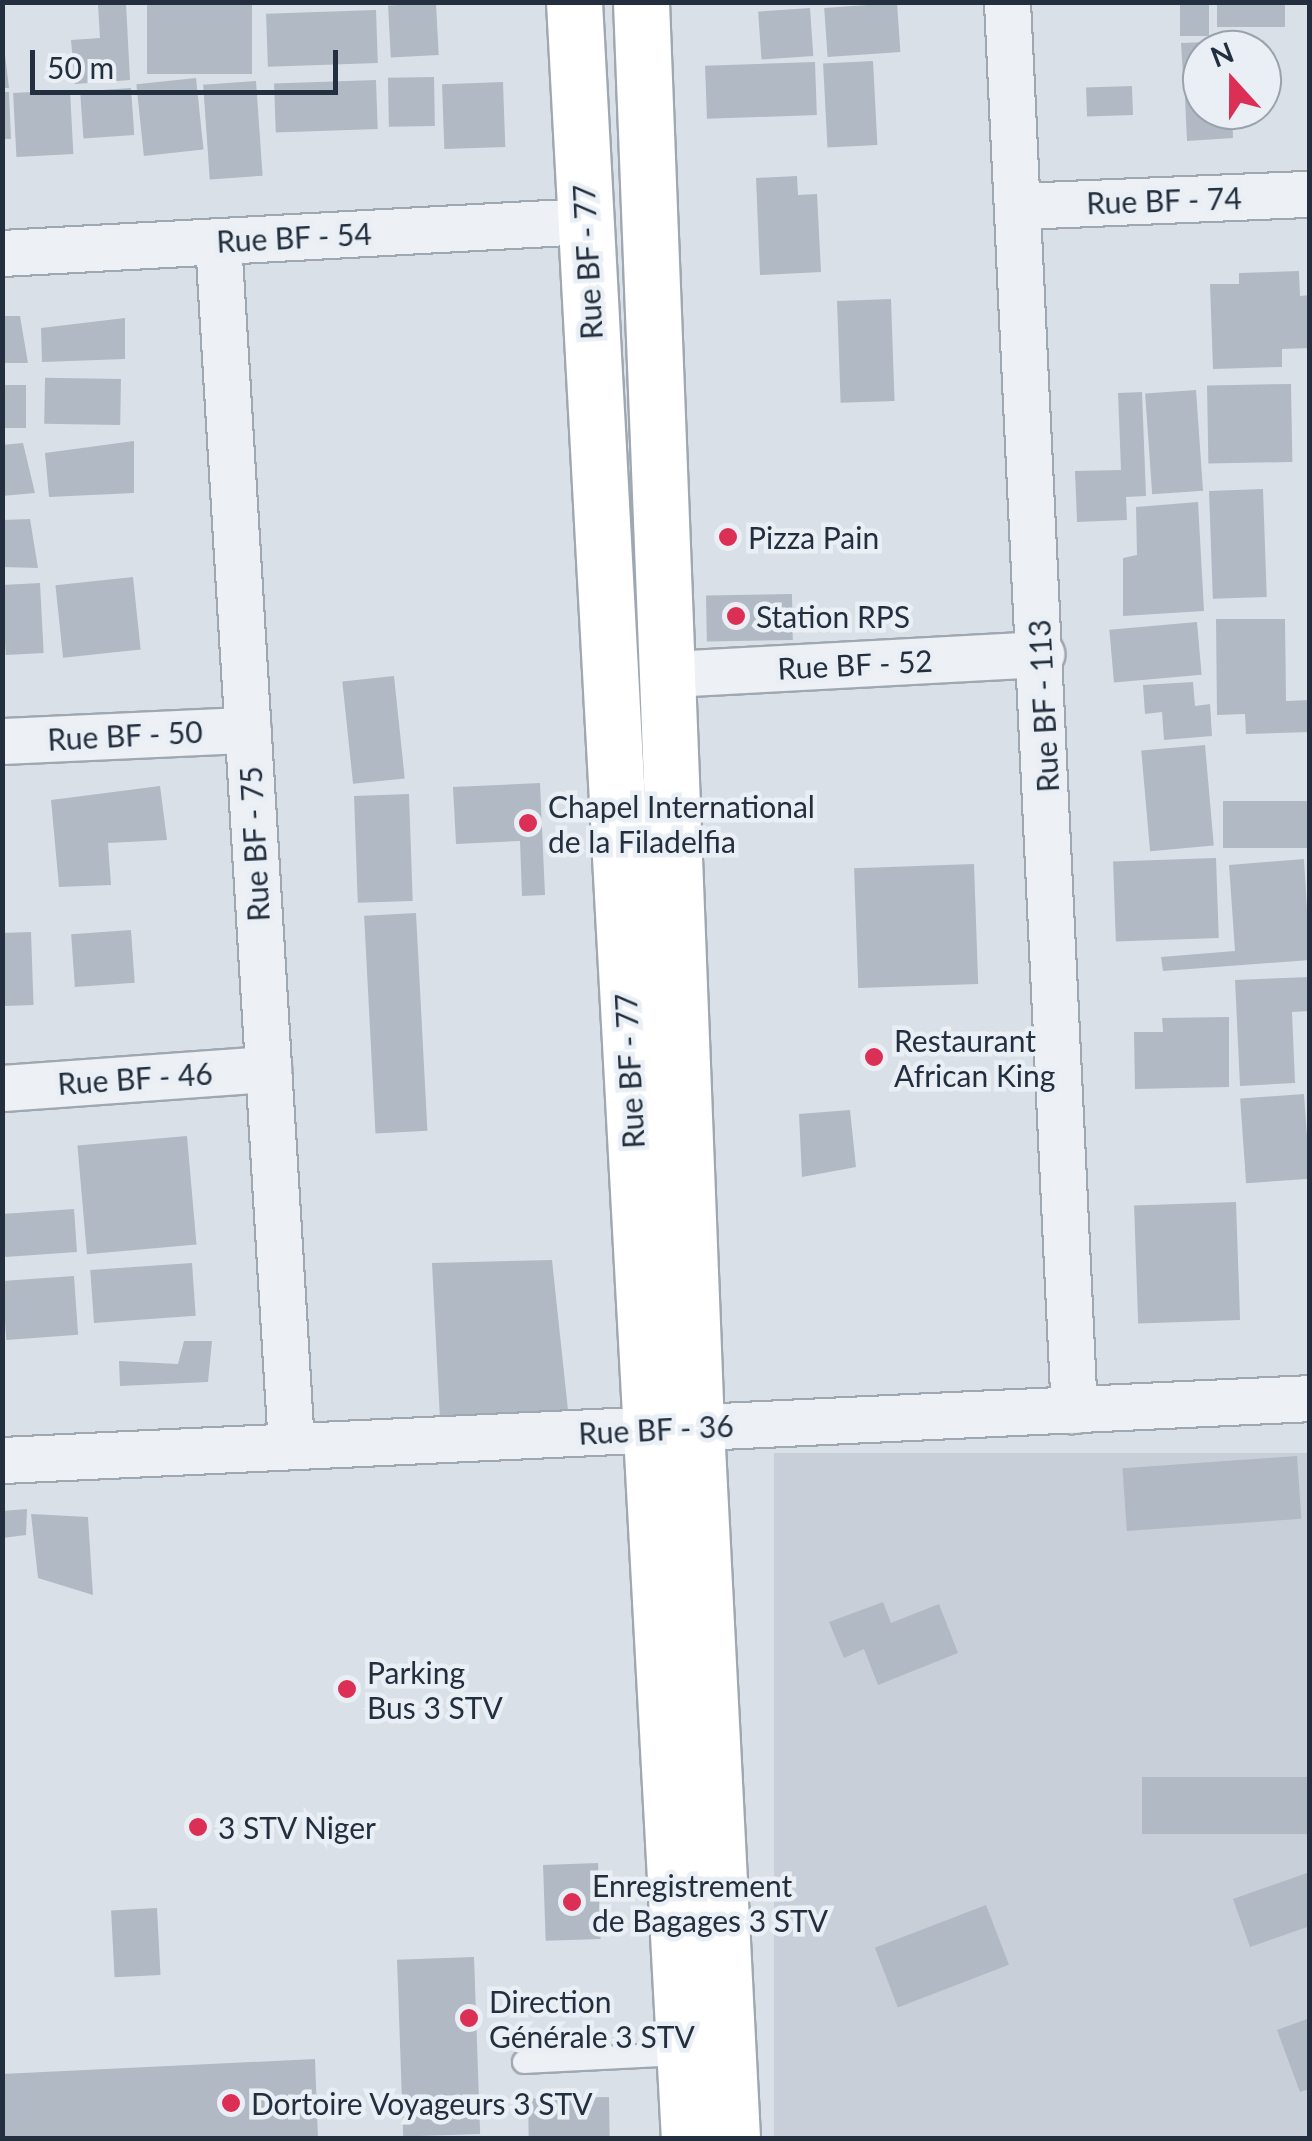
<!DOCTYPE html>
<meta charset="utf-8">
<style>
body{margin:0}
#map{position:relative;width:1312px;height:2141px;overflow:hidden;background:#dae0e7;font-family:Lato,sans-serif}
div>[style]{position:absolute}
.built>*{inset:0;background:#c8cfd9;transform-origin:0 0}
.building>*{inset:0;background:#b1b9c4;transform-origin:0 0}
.roads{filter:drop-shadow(2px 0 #9fa7b1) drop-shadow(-2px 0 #9fa7b1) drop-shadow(0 2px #9fa7b1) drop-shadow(0 -2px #9fa7b1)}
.lane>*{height:22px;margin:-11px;padding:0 11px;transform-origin:11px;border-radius:11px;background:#edf0f5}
.street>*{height:45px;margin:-22.5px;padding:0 22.5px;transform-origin:22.5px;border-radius:22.5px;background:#edf0f5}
.secondary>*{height:55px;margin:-27.5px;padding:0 27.5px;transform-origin:27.5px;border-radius:27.5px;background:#fff}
.dots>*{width:28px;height:28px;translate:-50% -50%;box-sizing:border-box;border:5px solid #e9eff5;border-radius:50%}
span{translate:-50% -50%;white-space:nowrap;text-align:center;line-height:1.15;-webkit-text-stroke:9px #e9eff5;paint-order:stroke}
.street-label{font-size:30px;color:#232f3e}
.poi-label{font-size:30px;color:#232f3e}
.left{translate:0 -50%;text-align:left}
.frame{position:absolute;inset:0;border:5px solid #232f3e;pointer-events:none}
.north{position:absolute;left:1182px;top:30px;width:100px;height:100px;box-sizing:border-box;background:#e9eff5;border:2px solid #9aa2ac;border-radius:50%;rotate:339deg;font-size:28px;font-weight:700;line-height:40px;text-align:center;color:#232f3e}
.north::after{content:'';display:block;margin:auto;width:35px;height:45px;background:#db2f55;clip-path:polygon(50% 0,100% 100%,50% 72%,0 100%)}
.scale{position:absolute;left:30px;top:50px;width:308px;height:45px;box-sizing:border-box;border:5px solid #232f3e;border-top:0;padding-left:12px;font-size:30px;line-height:35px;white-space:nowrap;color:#232f3e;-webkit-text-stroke:8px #e9eff5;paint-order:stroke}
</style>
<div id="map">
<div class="built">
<div style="left:1309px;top:1453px;width:685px;height:535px;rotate:90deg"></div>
</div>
<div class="building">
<div style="left:147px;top:2px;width:105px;height:72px"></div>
<div style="left:1180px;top:2px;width:29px;height:34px"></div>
<div style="left:1217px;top:2px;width:68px;height:25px"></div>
<div style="clip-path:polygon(126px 3px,130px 80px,75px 84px,71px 40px,100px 38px,98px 5px)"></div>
<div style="left:436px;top:3px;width:52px;height:48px;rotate:87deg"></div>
<div style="left:897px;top:3px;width:49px;height:73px;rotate:86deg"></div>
<div style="left:810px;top:8px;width:48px;height:52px;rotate:86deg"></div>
<div style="left:376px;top:10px;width:53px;height:110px;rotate:88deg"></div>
<div style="clip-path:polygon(2px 29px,9px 88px,2px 88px)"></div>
<div style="clip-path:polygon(1231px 41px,1231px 50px,1202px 50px,1202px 92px,1184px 93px,1181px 43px)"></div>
<div style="left:873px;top:61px;width:84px;height:50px;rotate:87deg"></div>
<div style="left:815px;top:62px;width:53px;height:110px;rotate:88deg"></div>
<div style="left:434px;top:77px;width:49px;height:46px;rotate:89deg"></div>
<div style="left:196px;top:78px;width:72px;height:60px;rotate:84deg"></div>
<div style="left:376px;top:80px;width:49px;height:102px;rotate:88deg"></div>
<div style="left:256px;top:81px;width:95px;height:53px;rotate:86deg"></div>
<div style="left:503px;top:82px;width:65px;height:61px;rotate:88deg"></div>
<div style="left:1132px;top:86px;width:29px;height:46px;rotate:88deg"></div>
<div style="left:131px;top:88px;width:47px;height:51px;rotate:86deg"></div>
<div style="left:70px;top:90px;width:64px;height:57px;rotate:87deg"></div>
<div style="clip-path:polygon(2px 92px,9px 92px,11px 139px,2px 139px)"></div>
<div style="clip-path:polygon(1185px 98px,1202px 98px,1202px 110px,1232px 110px,1233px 138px,1187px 141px)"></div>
<div style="clip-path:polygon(797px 176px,798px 195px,817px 194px,821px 272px,760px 275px,756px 178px)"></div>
<div style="clip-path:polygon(1299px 271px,1300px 296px,1310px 295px,1310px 348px,1282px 349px,1282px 367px,1213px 369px,1210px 284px,1239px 284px,1239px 273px)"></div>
<div style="left:891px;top:299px;width:102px;height:54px;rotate:88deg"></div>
<div style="clip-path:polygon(2px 316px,20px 316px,28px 363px,2px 363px)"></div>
<div style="clip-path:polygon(125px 318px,125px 359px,42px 362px,41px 328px)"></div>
<div style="left:121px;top:379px;width:46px;height:76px;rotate:91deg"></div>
<div style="left:1291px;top:384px;width:78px;height:84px;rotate:89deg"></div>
<div style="left:26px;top:385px;width:43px;height:24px;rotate:90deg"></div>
<div style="left:1196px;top:390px;width:101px;height:51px;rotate:86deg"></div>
<div style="clip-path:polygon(1142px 392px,1146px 496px,1126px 497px,1127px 520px,1077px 522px,1075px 471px,1121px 470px,1118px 393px)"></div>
<div style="clip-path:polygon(134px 441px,134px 493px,49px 497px,45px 453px)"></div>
<div style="clip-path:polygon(23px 443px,35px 493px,2px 496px,2px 445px)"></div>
<div style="left:1263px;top:489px;width:108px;height:54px;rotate:88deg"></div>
<div style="clip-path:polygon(1198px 502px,1204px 611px,1123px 616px,1123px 558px,1137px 555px,1136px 507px)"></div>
<div style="clip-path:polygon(30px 519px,38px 568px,2px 567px,2px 520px)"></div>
<div style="left:133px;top:577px;width:73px;height:78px;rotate:84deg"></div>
<div style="left:40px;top:583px;width:70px;height:38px;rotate:87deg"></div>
<div style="left:792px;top:594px;width:46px;height:86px;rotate:89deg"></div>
<div style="clip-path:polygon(1216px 619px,1285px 619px,1286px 701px,1310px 700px,1310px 732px,1246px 734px,1245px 714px,1217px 715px)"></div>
<div style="left:1197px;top:622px;width:53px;height:88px;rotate:85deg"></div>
<div style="left:394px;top:676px;width:103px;height:52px;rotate:84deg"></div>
<div style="clip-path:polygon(1193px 682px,1195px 706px,1210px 704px,1212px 736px,1164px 740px,1162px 712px,1145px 714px,1143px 685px)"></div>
<div style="left:1205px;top:745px;width:101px;height:64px;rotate:85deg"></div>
<div style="clip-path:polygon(540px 783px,545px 895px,522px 896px,520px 841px,456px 844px,453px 787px)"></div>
<div style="clip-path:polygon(160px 786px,167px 840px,108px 843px,111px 885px,59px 887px,51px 800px)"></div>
<div style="left:409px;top:794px;width:107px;height:55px;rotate:88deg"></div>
<div style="left:1310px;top:801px;width:47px;height:87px;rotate:90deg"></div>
<div style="left:1216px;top:858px;width:80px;height:103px;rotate:88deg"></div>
<div style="clip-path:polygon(1304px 859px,1310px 960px,1163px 971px,1161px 957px,1235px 951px,1229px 865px)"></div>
<div style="left:974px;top:864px;width:120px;height:120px;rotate:88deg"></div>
<div style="left:416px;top:913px;width:218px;height:52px;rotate:87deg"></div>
<div style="left:131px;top:930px;width:53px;height:60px;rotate:86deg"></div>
<div style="left:31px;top:932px;width:73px;height:29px;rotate:88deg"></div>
<div style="clip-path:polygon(1310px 977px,1310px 1011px,1292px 1012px,1295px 1083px,1240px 1086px,1235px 980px)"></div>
<div style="clip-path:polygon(1229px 1017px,1229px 1087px,1135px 1089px,1134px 1032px,1163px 1032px,1162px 1018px)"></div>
<div style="left:1304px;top:1094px;width:85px;height:64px;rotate:86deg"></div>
<div style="clip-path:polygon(850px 1110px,856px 1167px,802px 1177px,799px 1114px)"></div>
<div style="left:187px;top:1136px;width:109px;height:110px;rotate:85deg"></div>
<div style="left:1236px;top:1202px;width:118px;height:102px;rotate:88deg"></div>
<div style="left:74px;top:1209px;width:43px;height:72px;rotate:86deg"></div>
<div style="clip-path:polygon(552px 1260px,568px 1410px,441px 1440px,432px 1263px)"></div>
<div style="left:192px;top:1263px;width:53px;height:102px;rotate:86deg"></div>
<div style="left:74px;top:1276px;width:59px;height:72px;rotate:86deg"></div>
<div style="clip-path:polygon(184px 1341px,212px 1341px,208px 1382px,120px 1386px,119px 1361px,178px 1364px)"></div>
<div style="left:1297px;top:1456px;width:63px;height:175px;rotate:86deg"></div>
<div style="clip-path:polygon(27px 1509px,26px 1535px,2px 1538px,2px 1511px)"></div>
<div style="clip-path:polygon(31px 1514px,88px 1517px,93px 1595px,38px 1578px)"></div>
<div style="clip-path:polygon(883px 1602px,891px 1623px,939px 1604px,958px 1653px,878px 1685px,864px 1649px,844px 1658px,829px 1622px)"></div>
<div style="left:1310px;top:1777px;width:57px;height:168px;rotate:90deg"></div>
<div style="left:598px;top:1863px;width:76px;height:55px;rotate:88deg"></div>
<div style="clip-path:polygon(1310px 1872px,1310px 1926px,1250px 1947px,1233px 1899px)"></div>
<div style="left:986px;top:1905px;width:64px;height:119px;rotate:69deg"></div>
<div style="left:157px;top:1908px;width:67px;height:46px;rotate:87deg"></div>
<div style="left:474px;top:1957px;width:177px;height:77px;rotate:88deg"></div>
<div style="clip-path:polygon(1310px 2018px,1310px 2089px,1300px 2092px,1277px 2030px)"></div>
<div style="clip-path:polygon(315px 2059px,318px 2138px,2px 2138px,2px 2074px)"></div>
<div style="left:609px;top:2097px;width:40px;height:81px;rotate:89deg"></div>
</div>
<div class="roads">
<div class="lane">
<div style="left:524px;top:2062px;width:160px;rotate:-2.9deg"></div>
</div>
<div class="street">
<div style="left:1007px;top:2px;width:1410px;rotate:87.28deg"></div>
<div style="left:1019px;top:206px;width:291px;rotate:-2.4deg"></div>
<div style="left:218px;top:241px;width:1207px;rotate:86.53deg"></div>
<div style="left:2px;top:253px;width:584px;rotate:-3.14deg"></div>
<div style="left:670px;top:674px;width:372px;rotate:-3.1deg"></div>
<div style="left:2px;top:741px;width:246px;rotate:-2.6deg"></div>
<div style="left:2px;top:1088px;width:267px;rotate:-4.1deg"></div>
<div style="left:2px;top:1460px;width:1309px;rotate:-2.71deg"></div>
</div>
<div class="secondary">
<div style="left:574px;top:2px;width:2139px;rotate:86.92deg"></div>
<div style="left:641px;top:2px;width:1426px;rotate:87.79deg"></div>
<div style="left:696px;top:1427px;width:712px;rotate:87.1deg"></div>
</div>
</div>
<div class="dots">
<div style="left:728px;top:537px;background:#db2f55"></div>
<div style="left:736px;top:616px;background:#db2f55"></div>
<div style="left:528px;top:823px;background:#db2f55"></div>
<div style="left:874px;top:1057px;background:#db2f55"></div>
<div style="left:347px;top:1689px;background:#db2f55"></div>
<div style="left:198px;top:1827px;background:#db2f55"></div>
<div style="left:572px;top:1902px;background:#db2f55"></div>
<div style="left:469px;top:2018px;background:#db2f55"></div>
<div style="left:231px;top:2103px;background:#db2f55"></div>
</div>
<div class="street-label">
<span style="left:1164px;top:200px;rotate:-2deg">Rue BF - 74</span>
<span style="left:294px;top:237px;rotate:-3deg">Rue BF - 54</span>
<span style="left:587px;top:262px;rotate:-93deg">Rue BF - 77</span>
<span style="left:855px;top:664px;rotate:-3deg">Rue BF - 52</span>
<span style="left:1043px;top:706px;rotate:-93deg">Rue BF - 113</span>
<span style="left:125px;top:735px;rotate:-3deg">Rue BF - 50</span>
<span style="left:254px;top:844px;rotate:-93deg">Rue BF - 75</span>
<span style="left:629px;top:1071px;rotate:-93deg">Rue BF - 77</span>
<span style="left:135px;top:1078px;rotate:-4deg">Rue BF - 46</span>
<span style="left:656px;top:1429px;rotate:-3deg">Rue BF - 36</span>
</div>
<div class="poi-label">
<span class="left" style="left:748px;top:537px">Pizza Pain</span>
<span class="left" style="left:756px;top:616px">Station RPS</span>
<span class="left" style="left:548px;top:823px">Chapel International<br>de la Filadelfia</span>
<span class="left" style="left:894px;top:1057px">Restaurant<br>African King</span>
<span class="left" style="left:367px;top:1689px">Parking<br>Bus 3 STV</span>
<span class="left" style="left:218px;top:1827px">3 STV Niger</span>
<span class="left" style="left:592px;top:1902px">Enregistrement<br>de Bagages 3 STV</span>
<span class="left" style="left:489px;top:2018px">Direction<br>Générale 3 STV</span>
<span class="left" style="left:251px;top:2103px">Dortoire Voyageurs 3 STV</span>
</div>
<div class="frame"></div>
<div class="north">N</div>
<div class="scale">50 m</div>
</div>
